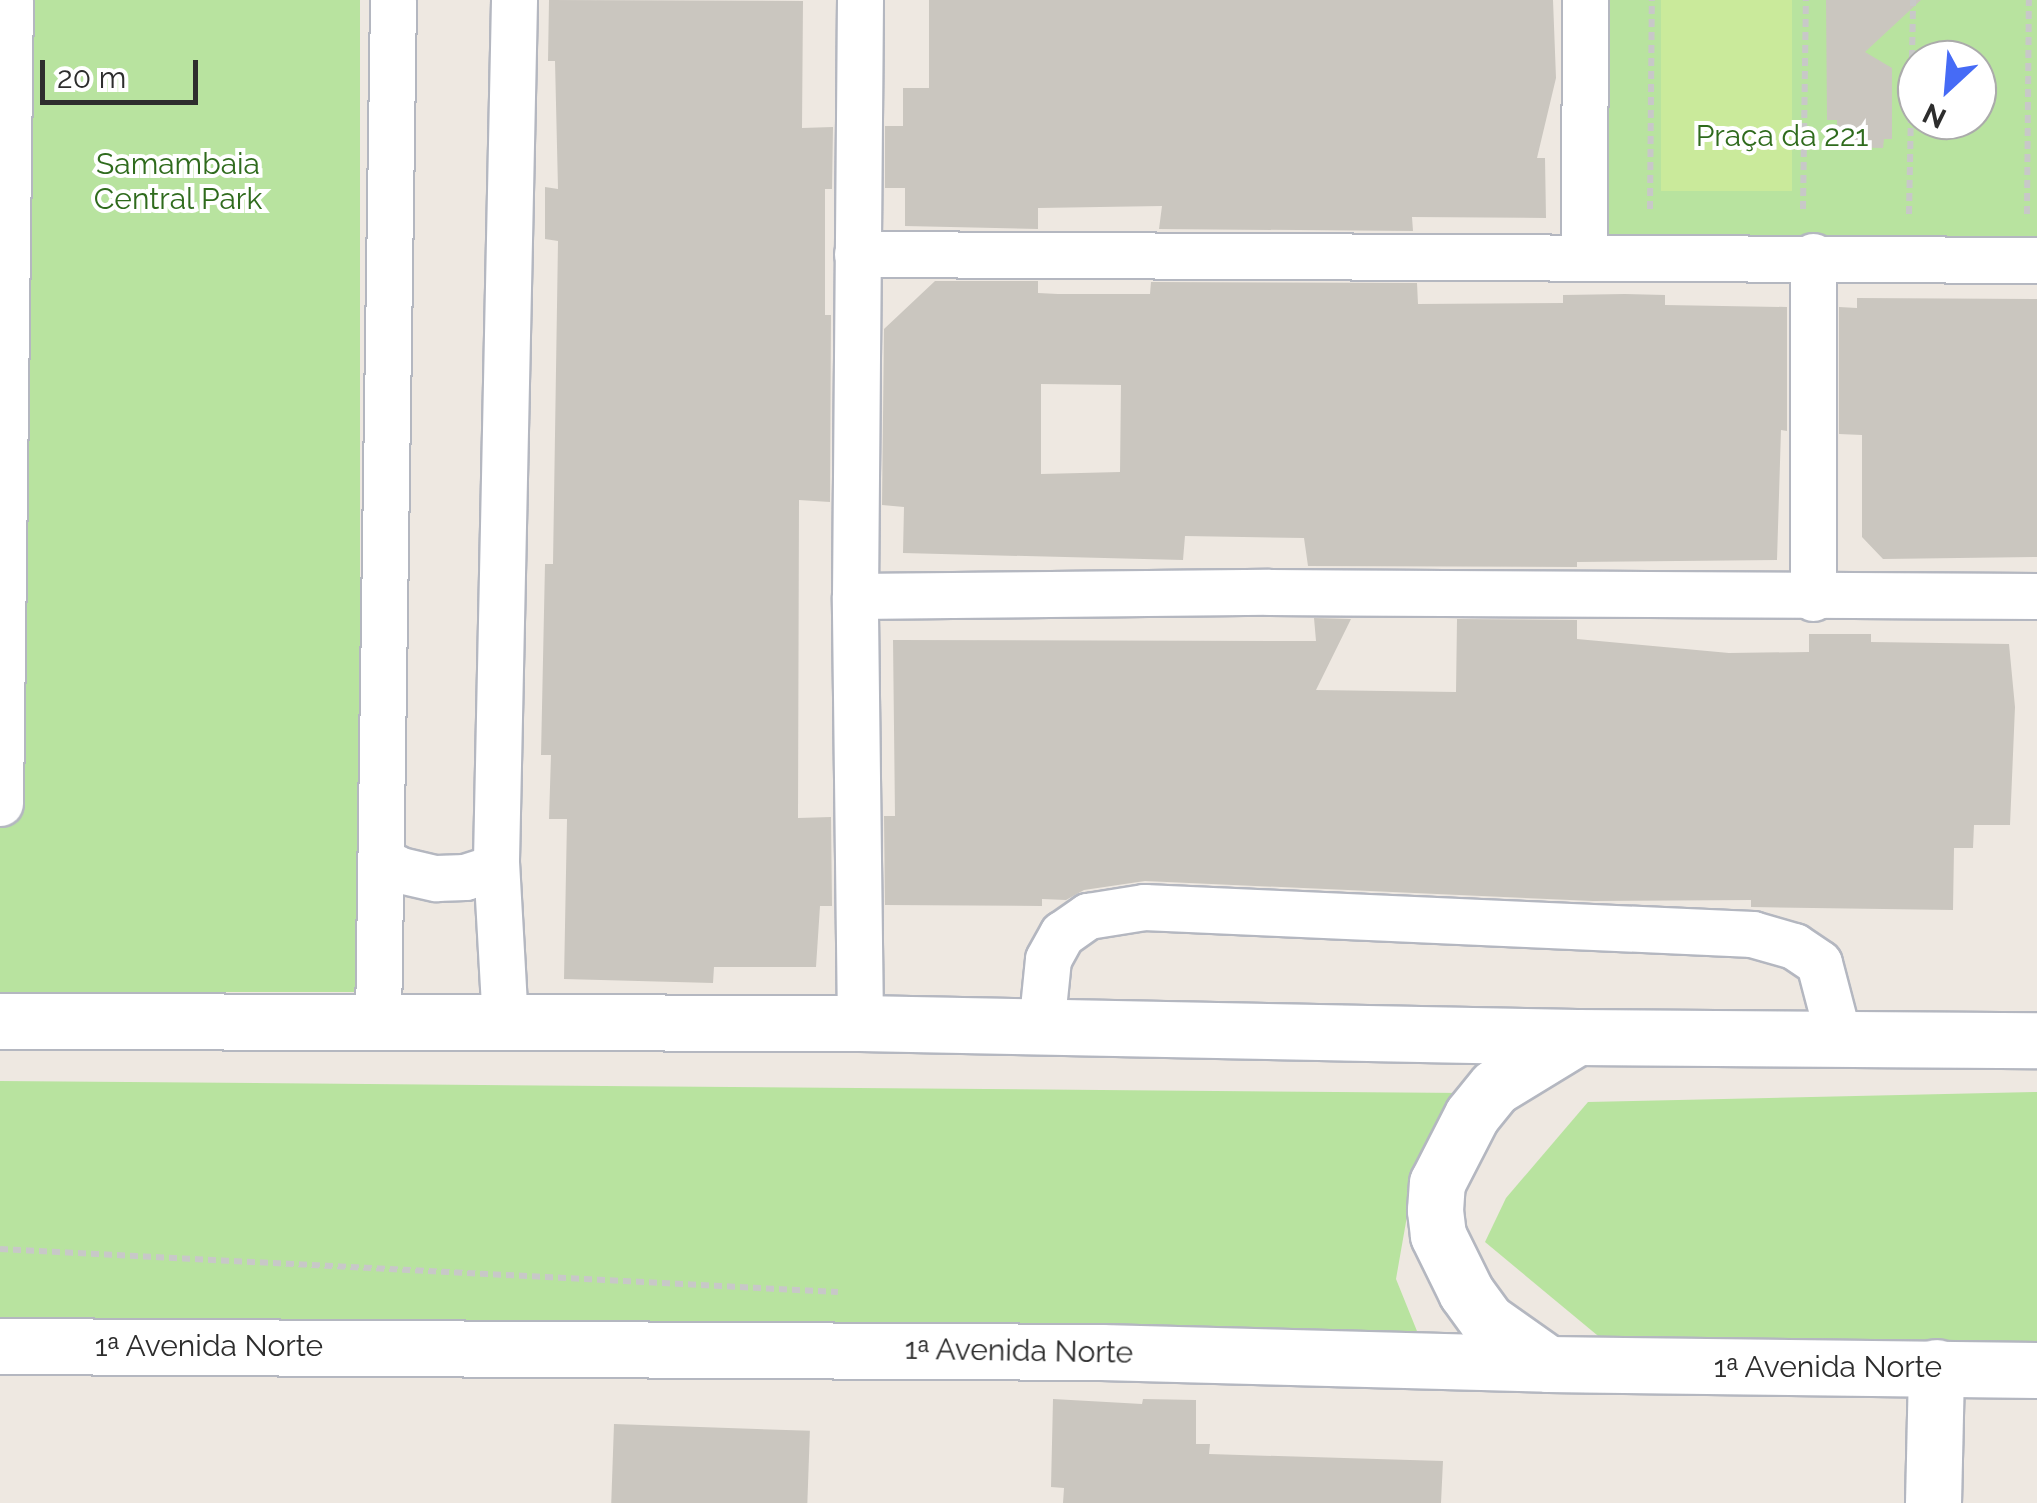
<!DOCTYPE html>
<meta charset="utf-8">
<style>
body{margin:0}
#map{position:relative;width:2037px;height:1503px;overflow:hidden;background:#eee8e1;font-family:Raleway,sans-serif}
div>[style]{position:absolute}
.green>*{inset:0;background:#b8e39f;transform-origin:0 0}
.pitch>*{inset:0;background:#caea9b;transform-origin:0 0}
.building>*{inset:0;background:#cac6bf;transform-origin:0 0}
.path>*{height:6px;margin-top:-3px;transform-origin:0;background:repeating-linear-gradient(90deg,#c8c8c8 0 8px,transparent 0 13px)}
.roads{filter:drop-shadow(2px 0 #b4b7c0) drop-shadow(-2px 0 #b4b7c0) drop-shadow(0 2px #b4b7c0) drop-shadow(0 -2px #b4b7c0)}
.minor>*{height:45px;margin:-22.5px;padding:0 22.5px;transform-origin:22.5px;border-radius:22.5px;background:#fff}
.tertiary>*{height:55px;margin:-27.5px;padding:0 27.5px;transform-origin:27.5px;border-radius:27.5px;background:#fff}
.secondary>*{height:55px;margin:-27.5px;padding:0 27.5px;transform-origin:27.5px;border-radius:27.5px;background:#fff}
span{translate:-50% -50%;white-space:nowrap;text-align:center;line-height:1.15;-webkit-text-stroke:8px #fff;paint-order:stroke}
.park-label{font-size:30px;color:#2f6b1d}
.street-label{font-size:30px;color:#2d2d2d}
.north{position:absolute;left:1897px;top:40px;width:100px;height:100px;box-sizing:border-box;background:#fff;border:2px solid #ababab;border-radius:50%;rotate:206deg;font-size:28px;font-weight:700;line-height:40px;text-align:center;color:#2d2d2d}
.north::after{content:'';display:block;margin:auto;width:35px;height:45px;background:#466bf6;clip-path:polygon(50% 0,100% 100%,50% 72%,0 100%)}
.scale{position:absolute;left:40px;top:60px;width:158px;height:45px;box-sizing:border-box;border:5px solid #2d2d2d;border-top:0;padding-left:12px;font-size:30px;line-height:35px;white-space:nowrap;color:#2d2d2d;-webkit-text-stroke:8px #fff;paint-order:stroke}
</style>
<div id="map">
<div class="green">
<div style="left:0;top:0;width:360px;height:992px"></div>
<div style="clip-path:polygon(evenodd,1608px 0,2037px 0,2037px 275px,1605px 267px,1608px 0,1917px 60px,1977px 60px,1977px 120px,1917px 120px,1917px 60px)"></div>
<div style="clip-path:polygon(0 1081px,1466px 1093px,1413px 1182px,1396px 1279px,1421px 1341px,0 1319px)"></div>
<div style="clip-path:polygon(2037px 1092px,2037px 1351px,1603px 1340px,1485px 1242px,1506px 1198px,1588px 1102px)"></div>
</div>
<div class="pitch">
<div style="left:1661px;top:0;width:131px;height:191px"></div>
</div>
<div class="building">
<div style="clip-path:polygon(549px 0,803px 1px,802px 128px,833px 127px,832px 189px,825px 189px,825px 315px,831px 315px,830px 502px,799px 500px,798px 818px,831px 817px,832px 906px,820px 906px,816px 967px,714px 967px,713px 983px,564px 979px,567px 819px,549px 819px,551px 755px,541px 755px,545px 564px,553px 564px,558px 241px,545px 239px,545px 187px,558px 189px,555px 61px,548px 61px)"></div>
<div style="clip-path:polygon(929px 0,1553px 0,1556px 78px,1537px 158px,1545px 158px,1546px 218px,1412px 217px,1413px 231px,1159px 229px,1162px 206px,1038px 208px,1038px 229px,905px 226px,905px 188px,885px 188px,885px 126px,903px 126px,903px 88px,929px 88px)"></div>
<div style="clip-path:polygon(1826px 0,1921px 0,1865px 52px,1892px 68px,1892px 139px,1884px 139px,1883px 148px,1837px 147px,1837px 120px,1827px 120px)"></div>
<div style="clip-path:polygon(evenodd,935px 281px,1038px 281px,1038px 293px,1058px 294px,1150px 294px,1151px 282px,1417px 283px,1418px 304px,1563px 303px,1563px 295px,1625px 294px,1665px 295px,1665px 305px,1787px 307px,1787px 431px,1781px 430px,1777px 560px,1577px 562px,1577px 567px,1308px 566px,1304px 538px,1185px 536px,1183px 560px,903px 553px,904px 507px,882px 505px,884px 329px,935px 281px,1041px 384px,1121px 385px,1120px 472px,1041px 474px,1041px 384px)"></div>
<div style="clip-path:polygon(1857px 298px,2037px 299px,2037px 557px,1883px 559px,1862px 537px,1862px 435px,1839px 434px,1839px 307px,1857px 308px)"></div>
<div style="clip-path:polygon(1314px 618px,1351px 619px,1316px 690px,1456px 692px,1457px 619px,1577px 620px,1577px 639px,1729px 653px,1809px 652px,1809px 634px,1871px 634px,1871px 642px,2009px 644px,2015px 707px,2010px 825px,1974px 825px,1973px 848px,1954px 848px,1953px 910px,1751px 907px,1751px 900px,1593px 901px,1145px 881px,1084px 890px,1066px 900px,1042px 899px,1042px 906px,885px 905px,884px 816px,895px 816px,893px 640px,1316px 641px)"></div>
<div style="clip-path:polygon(1053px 1399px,1142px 1404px,1143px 1399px,1196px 1400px,1196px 1444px,1210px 1444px,1209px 1454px,1443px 1461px,1441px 1503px,1063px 1503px,1064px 1488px,1051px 1487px)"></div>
<div style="left:614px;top:1424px;width:196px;height:79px;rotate:2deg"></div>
</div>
<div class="path">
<div style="left:1650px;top:209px;width:209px;rotate:-89.5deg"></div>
<div style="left:1803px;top:209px;width:209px;rotate:-89.2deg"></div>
<div style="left:1909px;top:214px;width:214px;rotate:-88.9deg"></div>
<div style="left:2027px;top:214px;width:214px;rotate:-89.5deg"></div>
<div style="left:0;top:1249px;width:839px;rotate:2.94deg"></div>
</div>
<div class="roads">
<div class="minor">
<div style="left:857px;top:254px;width:1180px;rotate:0.29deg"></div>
<div style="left:1584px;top:256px;width:256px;rotate:-89.8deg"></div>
<div style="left:1813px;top:256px;width:342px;rotate:90deg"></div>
<div style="left:855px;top:596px;width:414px;rotate:-0.6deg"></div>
<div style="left:1269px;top:592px;width:768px;rotate:0.3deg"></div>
<div style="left:0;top:803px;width:803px;rotate:-89.29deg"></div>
<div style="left:383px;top:861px;width:19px;rotate:28deg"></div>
<div style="left:400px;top:870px;width:37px;rotate:13deg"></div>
<div style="left:436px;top:878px;width:29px;rotate:-2deg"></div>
<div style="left:465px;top:877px;width:23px;rotate:-18deg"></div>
<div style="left:487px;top:870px;width:13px;rotate:-48deg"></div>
<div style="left:378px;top:1023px;width:1023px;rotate:-89.16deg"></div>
<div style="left:505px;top:1023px;width:163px;rotate:-93.2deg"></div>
<div style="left:496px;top:860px;width:860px;rotate:-88.8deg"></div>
<div style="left:860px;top:1023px;width:427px;rotate:-90.7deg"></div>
<div style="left:855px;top:596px;width:596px;rotate:-89.52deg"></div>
<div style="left:1041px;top:1028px;width:69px;rotate:-84.2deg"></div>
<div style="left:1048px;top:959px;width:29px;rotate:-61deg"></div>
<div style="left:1062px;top:934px;width:32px;rotate:-35deg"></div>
<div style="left:1088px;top:916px;width:57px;rotate:-9.1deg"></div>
<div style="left:1144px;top:907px;width:609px;rotate:2.54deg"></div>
<div style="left:1752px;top:934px;width:44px;rotate:15.9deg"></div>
<div style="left:1794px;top:946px;width:30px;rotate:34deg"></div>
<div style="left:1819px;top:963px;width:79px;rotate:75.3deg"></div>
</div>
<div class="tertiary">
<div style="left:1933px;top:1503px;width:136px;rotate:-88.7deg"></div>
</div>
<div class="secondary">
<div style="left:0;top:1021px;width:860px;rotate:0.13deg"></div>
<div style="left:860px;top:1023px;width:717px;rotate:1.12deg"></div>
<div style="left:1577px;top:1037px;width:460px;rotate:0.4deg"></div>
<div style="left:0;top:1346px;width:1101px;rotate:0.31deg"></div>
<div style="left:1101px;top:1352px;width:447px;rotate:1.5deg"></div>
<div style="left:1548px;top:1364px;width:489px;rotate:0.7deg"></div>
<div style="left:1548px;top:1364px;width:75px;rotate:-144.8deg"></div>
<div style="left:1487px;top:1321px;width:36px;rotate:-126deg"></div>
<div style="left:1466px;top:1292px;width:64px;rotate:-116.2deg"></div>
<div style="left:1438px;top:1235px;width:25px;rotate:-97deg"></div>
<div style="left:1435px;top:1210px;width:27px;rotate:-86deg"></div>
<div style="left:1437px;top:1183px;width:76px;rotate:-62.8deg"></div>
<div style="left:1472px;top:1115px;width:36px;rotate:-51deg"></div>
<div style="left:1495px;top:1087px;width:96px;rotate:-31.4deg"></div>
</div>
</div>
<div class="park-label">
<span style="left:1782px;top:136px">Praça da 221</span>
<span style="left:178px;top:181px">Samambaia<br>Central Park</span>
</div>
<div class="street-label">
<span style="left:209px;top:1346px">1ᵃ Avenida Norte</span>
<span style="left:1019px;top:1351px;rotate:1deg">1ᵃ Avenida Norte</span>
<span style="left:1828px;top:1367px">1ᵃ Avenida Norte</span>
</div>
<div class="north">N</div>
<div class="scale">20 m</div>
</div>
